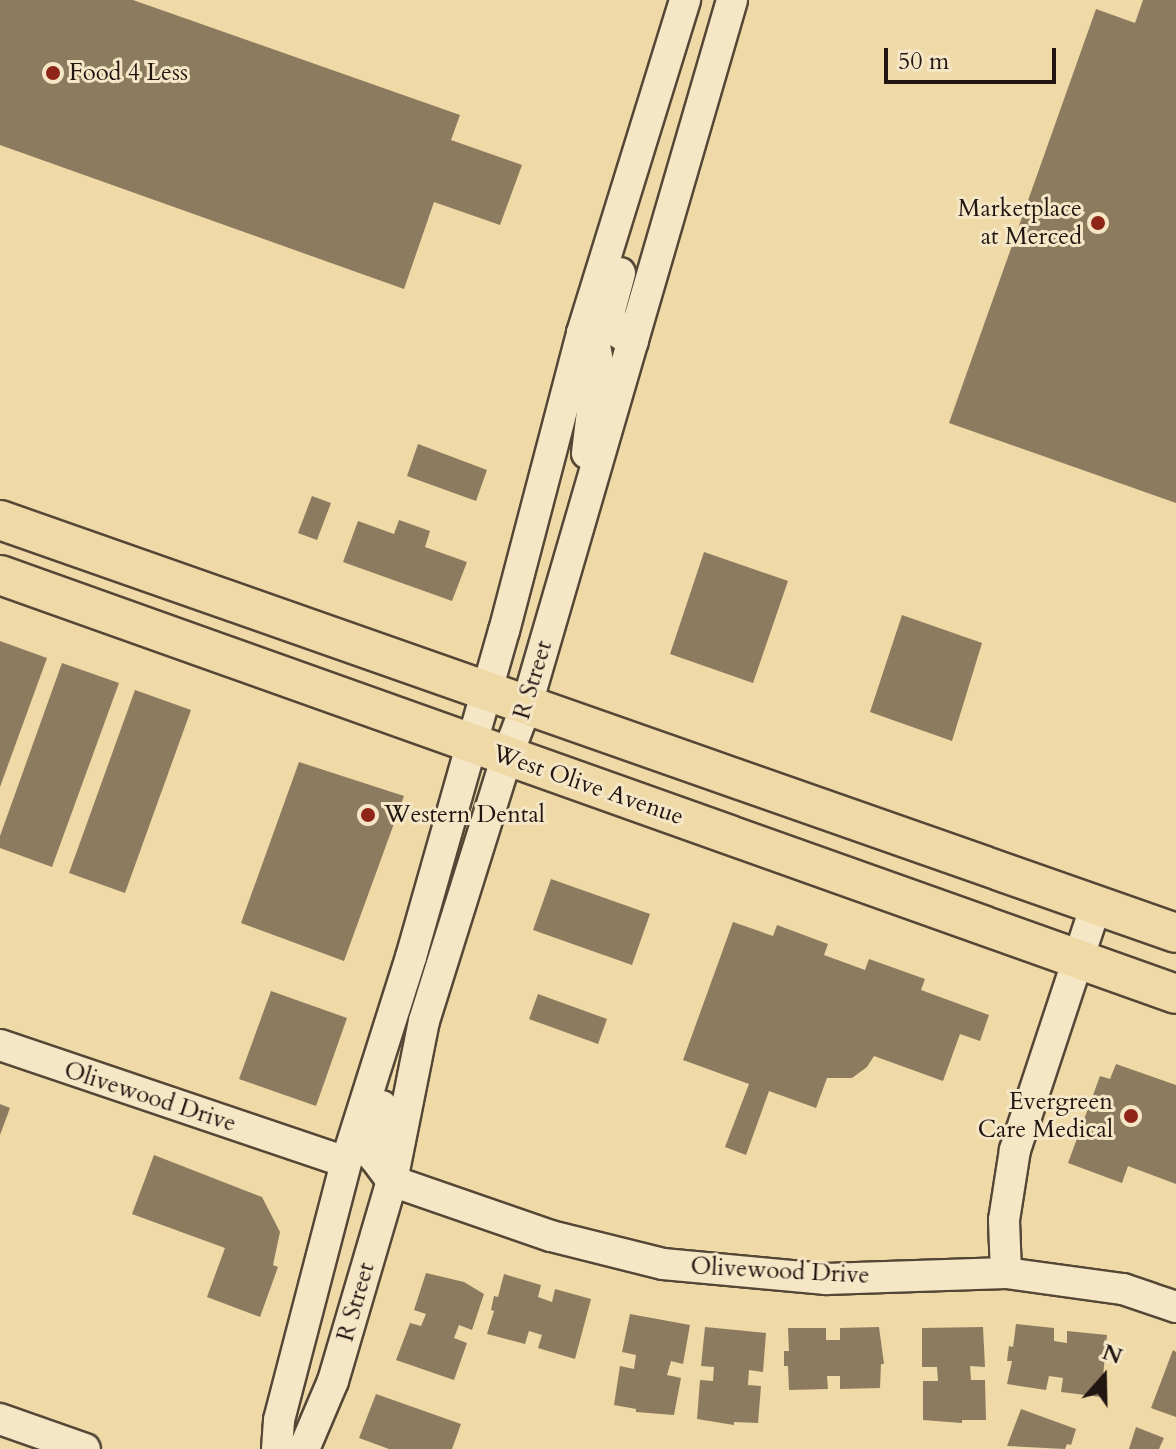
<!DOCTYPE html>
<html>
<head>
<meta charset="utf-8">
<style>
	body { margin:0 }
	#map { position:relative; width:1176px; height:1449px; overflow:hidden; background:#efd9a7; font-family:Cardo,serif }
	div>[style] { position:absolute }
	.building>* { inset:0; background:#8c7b5f }
	.roads { filter:drop-shadow(2px 0 #544736) drop-shadow(-2px 0 #544736) drop-shadow(0 2px #544736) drop-shadow(0 -2px #544736) }
	.minor>* { height:30px; margin:-15px; padding:0 15px; transform-origin:15px; border-radius:15px; background:#f5e6c6 }
	.major>* { height:38px; margin:-19px; padding:0 19px; transform-origin:19px; border-radius:19px; background:#efd9a7 }
	.dots>* { width:22px; height:22px; translate:-50% -50%; box-sizing:border-box; border:4px solid #f5e6c6; border-radius:50% }
	span { translate:-50% -50%; white-space:nowrap; text-align:center; line-height:1.15; -webkit-text-stroke:6px #f5e6c6; paint-order:stroke }
	.poi-label { font-size:24px; color:#211611 }
	.left { translate:0 -50%; text-align:left }
	.right { translate:-100% -50%; text-align:right }
	.street-label { font-size:24px; color:#211611 }
	.north { position:absolute; left:1064px; top:1337px; width:80px; height:80px; -webkit-text-stroke:6px #f5e6c6; paint-order:stroke; rotate:20deg; font-size:22px; font-weight:700; line-height:32px; text-align:center; color:#211611 }
	.north::after { content:''; display:block; margin:auto; width:28px; height:36px; background:#211611; clip-path:polygon(50% 0,100% 100%,50% 72%,0 100%) }
	.scale { position:absolute; left:884px; top:48px; width:172px; height:36px; box-sizing:border-box; border:4px solid #211611; border-top:0; padding-left:10px; font-size:24px; line-height:28px; white-space:nowrap; color:#211611; -webkit-text-stroke:6px #f5e6c6; paint-order:stroke }
</style>
</head>
<body>
<div id="map">
	<div class="building">
		<div style="clip-path:polygon(0 0,133px 0,460px 115px,451px 140px,522px 165px,500px 225px,434px 202px,404px 289px,0 145px)"></div>
		<div style="clip-path:polygon(1143px 0,1176px 0,1176px 503px,949px 423px,1096px 9px,1135px 23px)"></div>
		<div style="clip-path:polygon(418px 444px,487px 470px,476px 501px,407px 476px)"></div>
		<div style="clip-path:polygon(312px 496px,331px 503px,317px 540px,298px 533px)"></div>
		<div style="clip-path:polygon(399px 520px,430px 531px,425px 547px,467px 562px,452px 601px,343px 562px,358px 521px,394px 534px)"></div>
		<div style="clip-path:polygon(704px 552px,788px 581px,753px 683px,670px 654px)"></div>
		<div style="clip-path:polygon(902px 615px,982px 643px,952px 741px,870px 712px)"></div>
		<div style="clip-path:polygon(0 641px,47px 658px,0 787px)"></div>
		<div style="clip-path:polygon(62px 663px,119px 683px,52px 867px,0 848px,0 836px)"></div>
		<div style="clip-path:polygon(135px 690px,191px 710px,125px 893px,69px 873px)"></div>
		<div style="clip-path:polygon(299px 762px,404px 796px,344px 961px,241px 923px)"></div>
		<div style="clip-path:polygon(551px 879px,650px 914px,632px 965px,533px 930px)"></div>
		<div style="clip-path:polygon(733px 922px,773px 936px,777px 925px,828px 944px,824px 955px,865px 970px,869px 959px,925px 979px,921px 990px,989px 1015px,980px 1041px,960px 1034px,943px 1081px,874px 1056px,867px 1067px,852px 1078px,827px 1078px,816px 1108px,769px 1091px,746px 1155px,725px 1147px,749px 1084px,683px 1060px)"></div>
		<div style="clip-path:polygon(271px 991px,347px 1018px,316px 1106px,239px 1079px)"></div>
		<div style="clip-path:polygon(538px 994px,607px 1019px,598px 1044px,529px 1019px)"></div>
		<div style="clip-path:polygon(1116px 1064px,1176px 1085px,1176px 1184px,1128px 1166px,1122px 1183px,1068px 1163px,1100px 1076px,1110px 1079px)"></div>
		<div style="clip-path:polygon(0 1104px,10px 1108px,0 1135px)"></div>
		<div style="clip-path:polygon(154px 1155px,262px 1197px,280px 1232px,273px 1265px,278px 1267px,260px 1317px,207px 1297px,225px 1248px,132px 1214px)"></div>
		<div style="clip-path:polygon(426px 1273px,464px 1282px,484px 1294px,472px 1330px,459px 1325px,454px 1338px,467px 1343px,454px 1380px,396px 1360px,410px 1323px,421px 1326px,426px 1314px,414px 1310px)"></div>
		<div style="clip-path:polygon(504px 1274px,541px 1285px,538px 1297px,552px 1302px,555px 1289px,591px 1299px,575px 1359px,538px 1348px,542px 1335px,529px 1331px,525px 1344px,487px 1334px,494px 1311px,491px 1310px,494px 1296px,498px 1297px)"></div>
		<div style="clip-path:polygon(630px 1314px,690px 1325px,683px 1364px,671px 1361px,667px 1375px,681px 1378px,674px 1415px,636px 1412px,636px 1409px,614px 1405px,620px 1366px,634px 1369px,636px 1355px,622px 1352px)"></div>
		<div style="clip-path:polygon(1016px 1324px,1054px 1328px,1054px 1341px,1067px 1343px,1067px 1331px,1107px 1335px,1101px 1397px,1061px 1392px,1063px 1378px,1049px 1376px,1046px 1390px,1007px 1384px,1012px 1361px,1007px 1361px,1009px 1346px,1013px 1347px)"></div>
		<div style="clip-path:polygon(705px 1327px,766px 1333px,763px 1372px,749px 1370px,748px 1385px,761px 1386px,758px 1423px,734px 1422px,734px 1425px,697px 1419px,700px 1380px,713px 1381px,714px 1367px,701px 1366px)"></div>
		<div style="clip-path:polygon(879px 1327px,884px 1364px,881px 1364px,880px 1388px,840px 1389px,840px 1376px,827px 1376px,828px 1389px,789px 1390px,788px 1366px,784px 1366px,784px 1351px,789px 1351px,788px 1328px,826px 1328px,826px 1340px,840px 1340px,840px 1328px)"></div>
		<div style="clip-path:polygon(983px 1327px,985px 1367px,970px 1366px,971px 1380px,985px 1380px,986px 1420px,962px 1420px,962px 1423px,923px 1420px,923px 1381px,938px 1381px,937px 1367px,922px 1367px,922px 1328px)"></div>
		<div style="clip-path:polygon(1173px 1350px,1176px 1352px,1176px 1417px,1151px 1408px)"></div>
		<div style="clip-path:polygon(376px 1394px,461px 1424px,452px 1449px,389px 1449px,359px 1438px)"></div>
		<div style="clip-path:polygon(1021px 1409px,1076px 1429px,1071px 1445px,1067px 1444px,1065px 1449px,1007px 1446px)"></div>
		<div style="clip-path:polygon(1136px 1427px,1164px 1438px,1159px 1449px,1129px 1449px)"></div>
	</div>
	<div class="roads">
		<div class="minor">
			<div style="left:620px;top:273px;width:38px;rotate:105deg"></div>
			<div style="left:610px;top:310px;width:18px;rotate:84deg"></div>
			<div style="left:612px;top:328px;width:25px;rotate:34deg"></div>
			<div style="left:582px;top:333px;width:18px;rotate:43deg"></div>
			<div style="left:595px;top:345px;width:17px;rotate:80deg"></div>
			<div style="left:598px;top:362px;width:92px;rotate:96.9deg"></div>
			<div style="left:0;top:1045px;width:365px;rotate:18.7deg"></div>
			<div style="left:382px;top:1106px;width:52px;rotate:98.9deg"></div>
			<div style="left:374px;top:1157px;width:30px;rotate:53deg"></div>
			<div style="left:392px;top:1181px;width:168px;rotate:19.1deg"></div>
			<div style="left:551px;top:1236px;width:115px;rotate:14deg"></div>
			<div style="left:663px;top:1264px;width:164px;rotate:5.3deg"></div>
			<div style="left:826px;top:1279px;width:180px;rotate:-1.9deg"></div>
			<div style="left:1006px;top:1273px;width:118px;rotate:7.8deg"></div>
			<div style="left:1123px;top:1289px;width:56px;rotate:18.8deg"></div>
			<div style="left:1006px;top:1273px;width:53px;rotate:-92.2deg"></div>
			<div style="left:1004px;top:1220px;width:71px;rotate:-81.1deg"></div>
			<div style="left:1015px;top:1150px;width:258px;rotate:-71.7deg"></div>
			<div style="left:0;top:1419px;width:90px;rotate:19.4deg"></div>
			<div style="left:277px;top:1449px;width:29px;rotate:-86deg"></div>
			<div style="left:279px;top:1420px;width:267px;rotate:-75.4deg"></div>
			<div style="left:346px;top:1162px;width:215px;rotate:-72.4deg"></div>
			<div style="left:411px;top:957px;width:339px;rotate:-74.1deg"></div>
			<div style="left:504px;top:631px;width:308px;rotate:-75.3deg"></div>
			<div style="left:582px;top:333px;width:349px;rotate:-72.8deg"></div>
			<div style="left:304px;top:1449px;width:74px;rotate:-66.9deg"></div>
			<div style="left:333px;top:1381px;width:209px;rotate:-73.6deg"></div>
			<div style="left:392px;top:1181px;width:163px;rotate:-78.7deg"></div>
			<div style="left:424px;top:1021px;width:278px;rotate:-72.6deg"></div>
			<div style="left:507px;top:756px;width:56px;rotate:-69deg"></div>
			<div style="left:527px;top:704px;width:733px;rotate:-73.76deg"></div>
		</div>
		<div class="major">
			<div style="left:0;top:520px;width:1246px;rotate:19.35deg"></div>
			<div style="left:0;top:575px;width:1248px;rotate:19.61deg"></div>
		</div>
	</div>
	<div class="dots">
		<div style="left:53px;top:73px;background:#8f2418"></div>
		<div style="left:1098px;top:223px;background:#8f2418"></div>
		<div style="left:368px;top:815px;background:#8f2418"></div>
		<div style="left:1131px;top:1116px;background:#8f2418"></div>
	</div>
	<div class="poi-label">
		<span class="left" style="left:69px;top:73px">Food 4 Less</span>
		<span class="right" style="left:1082px;top:223px">Marketplace<br>at Merced</span>
		<span class="left" style="left:384px;top:815px">Western Dental</span>
		<span class="right" style="left:1113px;top:1116px">Evergreen<br>Care Medical</span>
	</div>
	<div class="street-label">
		<span style="left:533px;top:680px;rotate:-73deg">R Street</span>
		<span style="left:588px;top:785px;rotate:19deg">West Olive Avenue</span>
		<span style="left:150px;top:1097px;rotate:18deg">Olivewood Drive</span>
		<span style="left:780px;top:1271px;rotate:3deg">Olivewood Drive</span>
		<span style="left:356px;top:1302px;rotate:-74deg">R Street</span>
	</div>
	<div class="north">N</div>
	<div class="scale">50 m</div>
</div>
</body>
</html>
